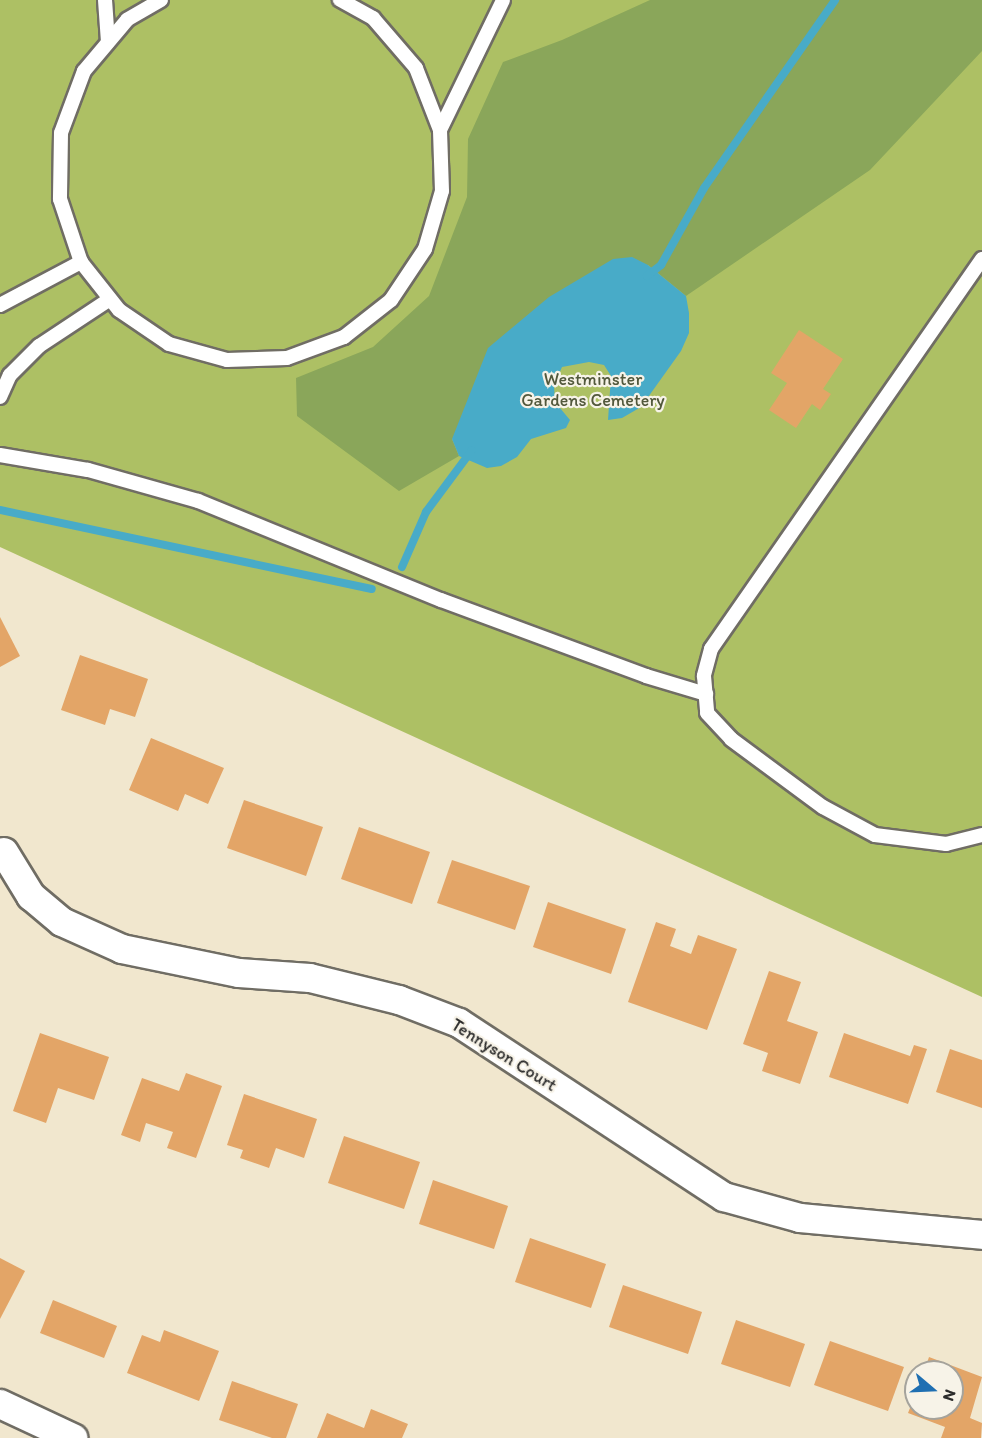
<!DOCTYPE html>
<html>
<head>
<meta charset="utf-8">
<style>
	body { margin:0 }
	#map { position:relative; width:982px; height:1438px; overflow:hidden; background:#f1e7ce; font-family:Itim,sans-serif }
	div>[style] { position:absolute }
	.green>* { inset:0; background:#adc064 }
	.forest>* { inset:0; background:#8aa65a }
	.water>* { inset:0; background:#48abc8 }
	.stream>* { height:8px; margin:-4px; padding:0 4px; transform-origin:4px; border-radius:4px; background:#48abc8 }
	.building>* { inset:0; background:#e3a567 }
	.roads { filter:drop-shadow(2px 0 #706d64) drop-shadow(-2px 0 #706d64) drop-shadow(0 2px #706d64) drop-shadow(0 -2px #706d64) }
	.service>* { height:14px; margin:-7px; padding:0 7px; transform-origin:7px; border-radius:7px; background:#fff }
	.minor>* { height:28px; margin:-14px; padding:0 14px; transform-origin:14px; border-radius:14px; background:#fff }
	span { translate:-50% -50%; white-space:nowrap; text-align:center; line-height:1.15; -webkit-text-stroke:4.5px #f7f3e8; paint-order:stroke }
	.park-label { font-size:18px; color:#52583c }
	.street-label { font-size:18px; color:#2b2b2b }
	.north { position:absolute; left:904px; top:1360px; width:60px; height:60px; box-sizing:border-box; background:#f7f3e8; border:2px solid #a5a39c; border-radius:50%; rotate:109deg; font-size:16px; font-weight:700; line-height:24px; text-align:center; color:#2b2b2b }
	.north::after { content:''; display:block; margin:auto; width:21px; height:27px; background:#1f6fb2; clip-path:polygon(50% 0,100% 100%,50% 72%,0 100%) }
</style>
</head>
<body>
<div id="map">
	<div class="green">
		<div style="clip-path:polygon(0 0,982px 0,982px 997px,0 547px)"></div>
	</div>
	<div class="forest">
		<div style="clip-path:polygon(650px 0,982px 0,982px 51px,870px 170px,686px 296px,648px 265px,452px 439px,459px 456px,399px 491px,297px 416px,296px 378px,373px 347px,429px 296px,467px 197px,468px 139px,503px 62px,562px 40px)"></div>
	</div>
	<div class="water">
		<div style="clip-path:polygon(632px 257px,648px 265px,686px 296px,689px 313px,689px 333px,681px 351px,641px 407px,622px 418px,608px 420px,611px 376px,604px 365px,589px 362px,562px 367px,554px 386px,555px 402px,570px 420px,566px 428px,531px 439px,517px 457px,501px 466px,487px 468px,459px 456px,452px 439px,488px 348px,549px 297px,613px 259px)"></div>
	</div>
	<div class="stream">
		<div style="left:647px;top:276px;width:18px;rotate:-38deg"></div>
		<div style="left:661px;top:265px;width:88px;rotate:-60.8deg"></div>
		<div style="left:704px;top:188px;width:229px;rotate:-55.1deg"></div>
		<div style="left:0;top:510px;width:380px;rotate:12deg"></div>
		<div style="left:402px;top:567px;width:60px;rotate:-66.4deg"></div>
		<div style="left:426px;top:512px;width:77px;rotate:-53.4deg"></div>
	</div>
	<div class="building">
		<div style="clip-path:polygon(799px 330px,843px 359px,823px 389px,831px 394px,820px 410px,812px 404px,796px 428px,769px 410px,787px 383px,771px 373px)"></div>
		<div style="clip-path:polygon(0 617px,20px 656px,0 667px)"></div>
		<div style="clip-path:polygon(80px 655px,148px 679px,135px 717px,110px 709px,105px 725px,61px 710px)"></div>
		<div style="clip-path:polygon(151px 738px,224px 768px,208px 804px,185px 794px,178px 811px,129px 790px)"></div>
		<div style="clip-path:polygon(244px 800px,323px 827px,306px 876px,227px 848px)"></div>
		<div style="clip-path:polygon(359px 827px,430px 852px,412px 904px,341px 879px)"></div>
		<div style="clip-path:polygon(452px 860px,530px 886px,515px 930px,437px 903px)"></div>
		<div style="clip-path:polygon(548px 902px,626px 929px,611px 974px,533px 947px)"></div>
		<div style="clip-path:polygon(656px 922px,676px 929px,670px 946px,691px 954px,698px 935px,737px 949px,707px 1030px,628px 1002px)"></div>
		<div style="clip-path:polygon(769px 971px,801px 982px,787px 1021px,818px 1032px,800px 1084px,762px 1071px,768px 1053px,743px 1044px)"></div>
		<div style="clip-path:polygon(40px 1033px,109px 1057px,94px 1100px,58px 1088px,46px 1123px,13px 1111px)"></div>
		<div style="clip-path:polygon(844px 1033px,910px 1056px,914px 1045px,927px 1049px,908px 1104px,829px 1077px)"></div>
		<div style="clip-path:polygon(950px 1049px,982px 1060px,982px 1108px,936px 1092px)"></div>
		<div style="clip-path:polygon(186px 1073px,222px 1086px,196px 1158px,167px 1148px,173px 1132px,146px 1123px,140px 1142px,121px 1135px,142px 1078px,179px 1091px)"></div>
		<div style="clip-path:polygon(244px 1094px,317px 1119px,304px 1158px,276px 1148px,269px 1168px,240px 1158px,243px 1150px,227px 1145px)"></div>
		<div style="clip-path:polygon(344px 1136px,420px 1162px,404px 1209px,328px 1183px)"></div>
		<div style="clip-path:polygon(433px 1180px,508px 1206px,494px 1249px,419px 1224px)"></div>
		<div style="clip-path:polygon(530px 1238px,606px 1264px,591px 1308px,515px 1282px)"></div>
		<div style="clip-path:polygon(0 1258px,25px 1271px,0 1319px)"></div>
		<div style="clip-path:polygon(623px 1285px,702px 1312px,688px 1354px,609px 1327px)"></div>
		<div style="clip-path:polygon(53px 1300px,117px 1326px,104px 1358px,40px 1333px)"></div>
		<div style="clip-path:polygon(736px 1320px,805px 1344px,790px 1387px,721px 1364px)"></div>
		<div style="clip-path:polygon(164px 1330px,219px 1351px,199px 1401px,127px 1373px,142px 1335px,160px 1342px)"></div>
		<div style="clip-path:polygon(830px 1341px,904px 1367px,888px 1411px,814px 1385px)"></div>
		<div style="clip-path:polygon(929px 1357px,982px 1377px,970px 1418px,982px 1423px,981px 1438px,941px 1438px,945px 1427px,908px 1413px,916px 1393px,916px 1408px,952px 1408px,952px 1372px,924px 1372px)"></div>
		<div style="clip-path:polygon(232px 1381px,298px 1404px,286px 1438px,272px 1438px,219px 1420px)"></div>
		<div style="clip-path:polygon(371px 1409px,408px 1424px,402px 1438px,317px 1438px,327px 1413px,364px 1428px)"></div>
	</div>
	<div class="roads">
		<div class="service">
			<div style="left:105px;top:0;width:42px;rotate:85.9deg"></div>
			<div style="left:161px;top:0;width:39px;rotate:150deg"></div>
			<div style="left:127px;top:20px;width:67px;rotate:130.1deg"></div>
			<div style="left:84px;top:71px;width:66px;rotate:110.4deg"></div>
			<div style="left:61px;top:133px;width:66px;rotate:90.9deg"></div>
			<div style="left:60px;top:199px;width:66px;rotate:71.6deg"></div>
			<div style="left:81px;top:262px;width:61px;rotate:51.6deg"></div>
			<div style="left:119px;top:310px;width:60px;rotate:34.2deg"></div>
			<div style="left:169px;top:344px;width:60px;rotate:15.4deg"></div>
			<div style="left:227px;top:360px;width:60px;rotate:-1.9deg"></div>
			<div style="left:287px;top:358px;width:61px;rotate:-20.2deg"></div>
			<div style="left:344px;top:337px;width:60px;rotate:-38.2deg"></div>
			<div style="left:391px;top:300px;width:61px;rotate:-56.3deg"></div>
			<div style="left:425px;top:249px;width:60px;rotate:-73.7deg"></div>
			<div style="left:442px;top:191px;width:61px;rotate:-91.9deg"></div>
			<div style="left:440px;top:130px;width:66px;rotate:-111.2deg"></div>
			<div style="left:416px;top:68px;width:66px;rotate:-130.7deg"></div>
			<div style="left:373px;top:18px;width:38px;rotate:-151deg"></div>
			<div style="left:440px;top:130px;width:144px;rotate:-64.1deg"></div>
			<div style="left:982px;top:259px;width:475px;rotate:124.8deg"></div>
			<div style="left:711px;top:649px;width:28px;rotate:105deg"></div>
			<div style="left:704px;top:676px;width:37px;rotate:85deg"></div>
			<div style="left:707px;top:713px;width:35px;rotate:47deg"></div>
			<div style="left:731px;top:739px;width:114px;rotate:36.5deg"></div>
			<div style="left:823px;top:807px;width:59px;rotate:28.3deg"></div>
			<div style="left:875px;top:835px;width:72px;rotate:7.2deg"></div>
			<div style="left:946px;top:844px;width:37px;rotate:-14deg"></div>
			<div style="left:0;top:305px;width:92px;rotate:-28deg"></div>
			<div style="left:0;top:397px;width:24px;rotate:-66deg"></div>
			<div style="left:10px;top:375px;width:41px;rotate:-45deg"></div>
			<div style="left:39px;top:346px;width:85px;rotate:-33.5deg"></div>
			<div style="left:0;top:455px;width:89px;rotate:9.7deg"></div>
			<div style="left:88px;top:470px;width:114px;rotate:15.7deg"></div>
			<div style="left:198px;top:501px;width:262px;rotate:22.2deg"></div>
			<div style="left:441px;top:600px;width:219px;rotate:20.3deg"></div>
			<div style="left:646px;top:676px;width:63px;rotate:16.7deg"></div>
		</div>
		<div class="minor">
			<div style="left:4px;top:852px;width:52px;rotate:58.5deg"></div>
			<div style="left:31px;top:896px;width:40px;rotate:40deg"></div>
			<div style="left:62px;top:922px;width:66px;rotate:24.2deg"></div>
			<div style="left:122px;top:949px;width:119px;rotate:11.6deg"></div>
			<div style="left:239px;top:973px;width:71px;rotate:4deg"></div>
			<div style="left:310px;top:978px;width:92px;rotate:13.9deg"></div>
			<div style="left:399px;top:1000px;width:64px;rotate:21deg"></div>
			<div style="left:459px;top:1023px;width:317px;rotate:33.3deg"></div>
			<div style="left:724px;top:1197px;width:79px;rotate:15.4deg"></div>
			<div style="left:800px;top:1218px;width:183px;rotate:5.3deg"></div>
			<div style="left:0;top:1404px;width:81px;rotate:25deg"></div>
		</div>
	</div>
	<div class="park-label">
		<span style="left:593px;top:390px">Westminster<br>Gardens Cemetery</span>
	</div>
	<div class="street-label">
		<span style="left:504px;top:1055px;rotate:32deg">Tennyson Court</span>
	</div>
	<div class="north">N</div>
</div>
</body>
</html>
